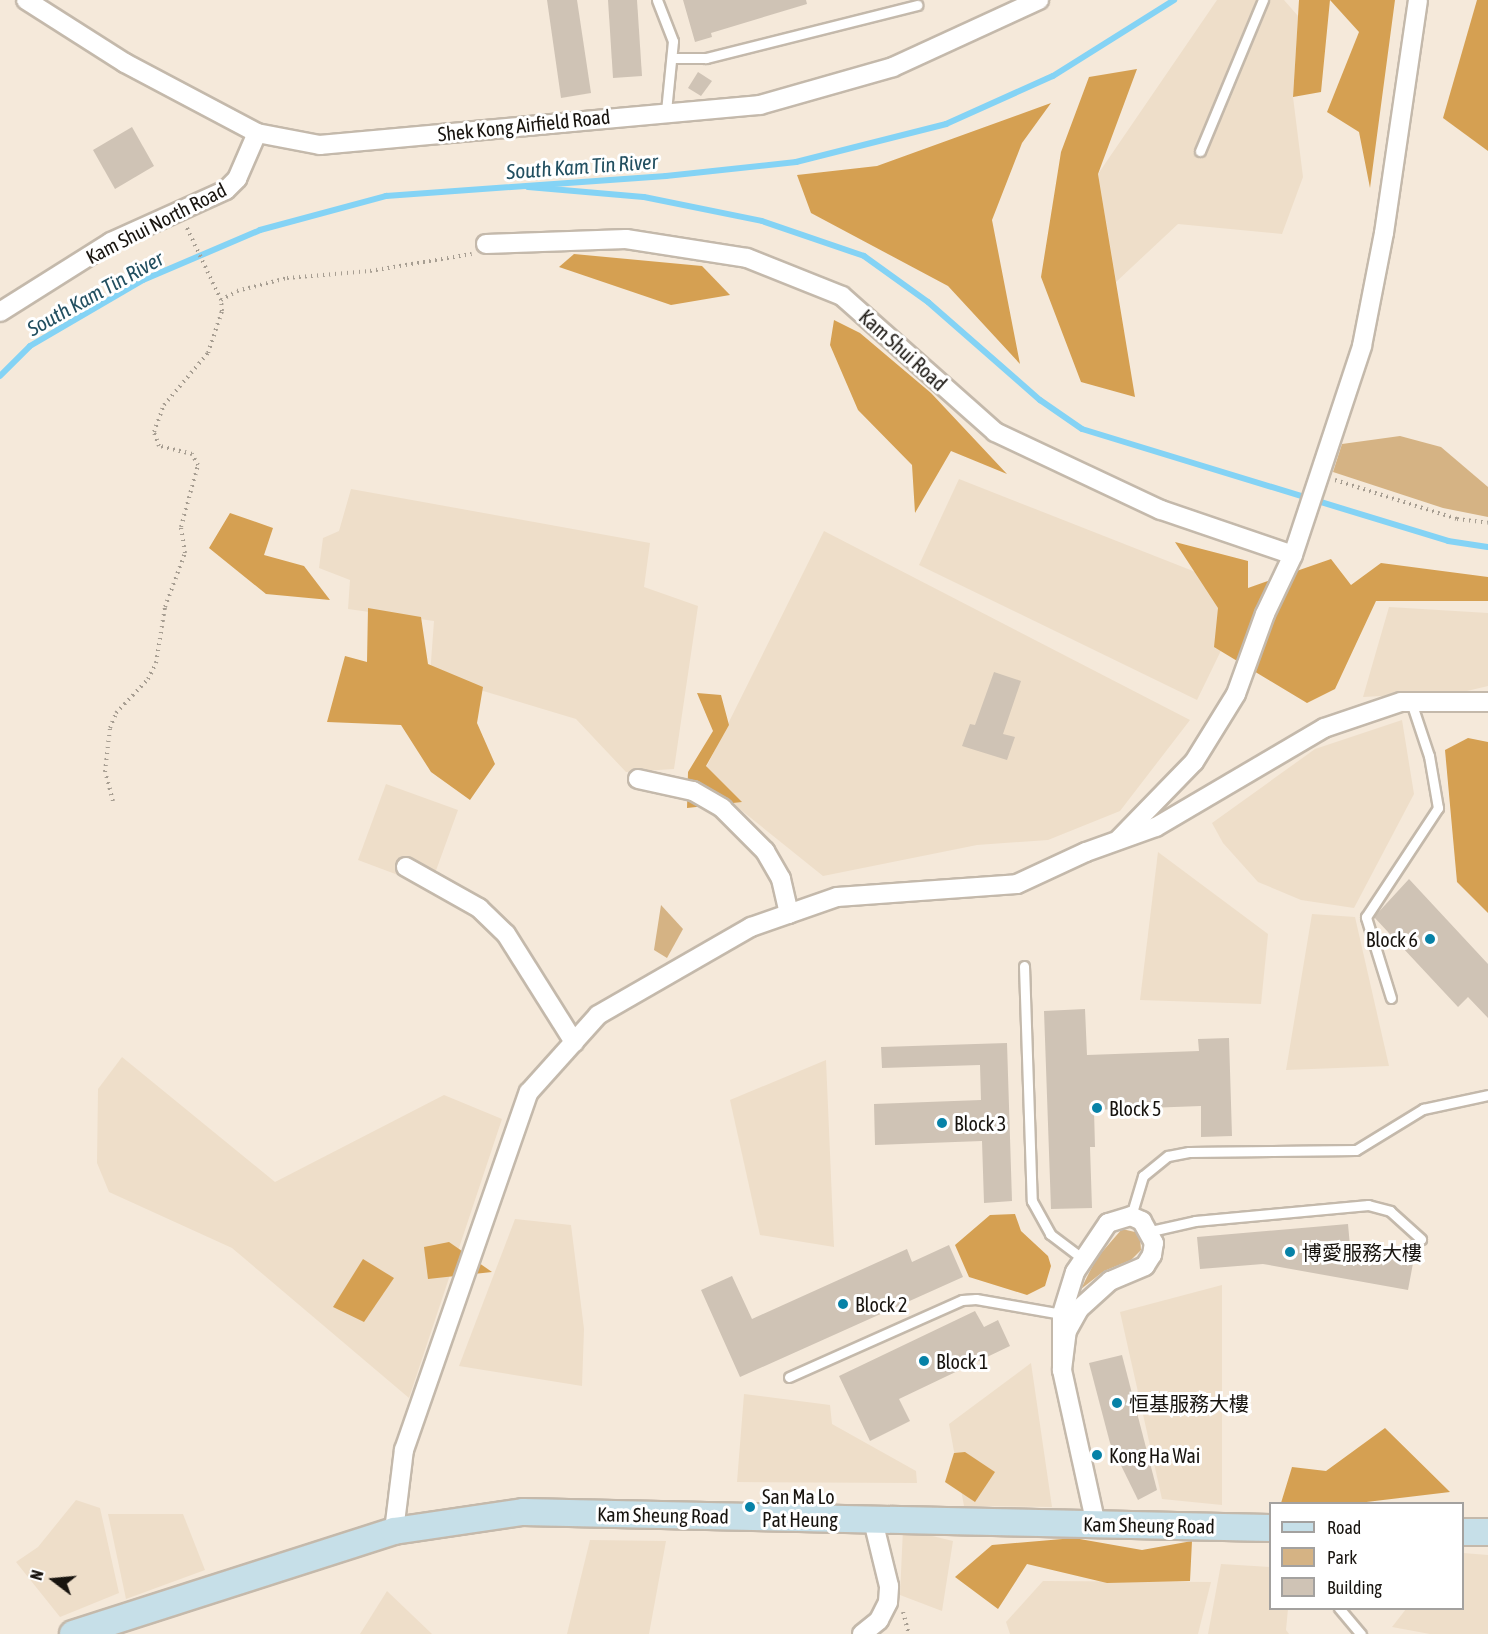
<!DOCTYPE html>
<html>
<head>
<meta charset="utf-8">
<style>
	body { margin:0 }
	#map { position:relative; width:1488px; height:1634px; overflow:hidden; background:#f5e9da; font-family:"Asap Condensed","Noto Sans TC",sans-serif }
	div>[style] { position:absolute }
	.built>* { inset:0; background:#eedec9 }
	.green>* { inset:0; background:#d5b384 }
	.forest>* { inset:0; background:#d5a052 }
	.stream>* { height:6px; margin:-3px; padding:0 3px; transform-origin:3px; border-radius:3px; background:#84d3f5 }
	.building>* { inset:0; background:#cfc3b5 }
	.path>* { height:4px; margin-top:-2px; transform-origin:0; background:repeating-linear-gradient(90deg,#a79e92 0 1.5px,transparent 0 6px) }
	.roads { filter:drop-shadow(2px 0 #c4b9ab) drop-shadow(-2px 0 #c4b9ab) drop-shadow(0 2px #c4b9ab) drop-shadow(0 -2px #c4b9ab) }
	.service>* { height:9px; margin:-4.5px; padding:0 4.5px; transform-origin:4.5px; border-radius:4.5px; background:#fff }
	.minor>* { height:18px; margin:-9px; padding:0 9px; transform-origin:9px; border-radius:9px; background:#fff }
	.secondary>* { height:26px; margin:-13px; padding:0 13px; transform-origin:13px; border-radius:13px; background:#c6dfe8 }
	.dots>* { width:16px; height:16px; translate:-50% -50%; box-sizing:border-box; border:3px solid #fff; border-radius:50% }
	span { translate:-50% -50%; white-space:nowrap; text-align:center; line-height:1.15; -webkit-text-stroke:6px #fff; paint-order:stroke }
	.street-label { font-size:20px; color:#18140f }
	.poi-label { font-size:20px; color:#18140f }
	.right { translate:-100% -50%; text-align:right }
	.left { translate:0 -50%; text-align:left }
	.water-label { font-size:21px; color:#224f60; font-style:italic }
	.legend { position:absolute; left:1269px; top:1502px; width:195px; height:108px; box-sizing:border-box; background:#fff; border:2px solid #a3a19f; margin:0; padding:8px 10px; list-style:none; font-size:18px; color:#18140f }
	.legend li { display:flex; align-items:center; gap:12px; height:30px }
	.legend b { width:30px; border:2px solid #a3a19f }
	.north { position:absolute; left:24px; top:1550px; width:60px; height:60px; -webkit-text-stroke:4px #fff; paint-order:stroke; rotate:286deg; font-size:16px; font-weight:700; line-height:24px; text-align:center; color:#18140f }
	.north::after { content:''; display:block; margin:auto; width:21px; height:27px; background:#18140f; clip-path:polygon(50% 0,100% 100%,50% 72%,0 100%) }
</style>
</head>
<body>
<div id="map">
	<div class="built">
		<div style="clip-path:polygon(1217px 0,1284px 0,1298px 16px,1293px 97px,1303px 177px,1282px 234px,1178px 224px,1116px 282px,1098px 174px)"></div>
		<div style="clip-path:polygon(959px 479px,1249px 593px,1197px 700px,919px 565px)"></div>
		<div style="clip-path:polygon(351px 489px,650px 543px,644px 587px,698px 606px,674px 769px,626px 772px,576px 719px,430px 675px,434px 621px,348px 609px,350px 580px,319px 568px,323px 538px,339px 531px)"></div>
		<div style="clip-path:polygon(824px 531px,1190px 720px,1120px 811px,1048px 840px,977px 845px,823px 876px,701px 778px)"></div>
		<div style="clip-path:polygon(1389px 607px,1488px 613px,1488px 686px,1467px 691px,1363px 697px)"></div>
		<div style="clip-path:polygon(1402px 720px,1414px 794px,1354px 908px,1301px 900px,1258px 882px,1223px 843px,1212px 823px,1315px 749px)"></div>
		<div style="clip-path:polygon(386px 784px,458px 810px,430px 887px,358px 860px)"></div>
		<div style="clip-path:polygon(1158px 852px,1268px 934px,1261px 1004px,1140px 1000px)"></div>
		<div style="clip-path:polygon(1312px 914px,1355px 917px,1389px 1066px,1286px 1070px)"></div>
		<div style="clip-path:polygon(122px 1057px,275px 1182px,444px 1095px,502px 1119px,409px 1398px,232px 1248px,109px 1192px,97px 1163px,98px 1089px)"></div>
		<div style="clip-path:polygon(826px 1060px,834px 1247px,760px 1235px,730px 1100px)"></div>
		<div style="clip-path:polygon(515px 1219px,571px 1225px,584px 1329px,582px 1386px,459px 1366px)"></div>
		<div style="clip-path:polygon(1222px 1285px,1222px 1505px,1162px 1499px,1120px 1312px)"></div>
		<div style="clip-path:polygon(1031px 1363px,1052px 1507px,964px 1506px,949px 1424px)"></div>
		<div style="clip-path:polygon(744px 1394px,830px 1405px,832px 1424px,916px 1471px,917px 1483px,737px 1482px)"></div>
		<div style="clip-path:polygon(76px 1500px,100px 1508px,119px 1593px,60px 1617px,16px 1562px,38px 1547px)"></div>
		<div style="clip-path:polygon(108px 1514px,183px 1514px,205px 1570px,126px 1599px)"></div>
		<div style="clip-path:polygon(903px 1529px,953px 1541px,942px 1611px,900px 1595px)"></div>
		<div style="clip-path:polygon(590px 1540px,666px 1541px,649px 1634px,567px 1634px)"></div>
		<div style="clip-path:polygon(1463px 1553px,1488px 1555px,1488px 1634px,1430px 1634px,1392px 1627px,1406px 1609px,1462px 1608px)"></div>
		<div style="clip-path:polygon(1221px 1564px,1270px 1567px,1270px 1608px,1288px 1609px,1286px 1630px,1289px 1634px,1208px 1634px)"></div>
		<div style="clip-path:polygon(1043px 1581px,1211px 1582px,1198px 1634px,1010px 1634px,1006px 1622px)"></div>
		<div style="clip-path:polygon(387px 1591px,432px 1634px,360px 1634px)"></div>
	</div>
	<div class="green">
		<div style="clip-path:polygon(1400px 436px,1441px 447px,1488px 487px,1488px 517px,1443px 508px,1333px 472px,1342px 444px)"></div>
		<div style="clip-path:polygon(661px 905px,683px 929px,667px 958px,654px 950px)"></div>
		<div style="clip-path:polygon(1122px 1229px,1135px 1232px,1140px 1237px,1141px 1250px,1131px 1260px,1104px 1271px,1081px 1289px,1096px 1259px)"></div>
	</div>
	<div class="forest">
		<div style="clip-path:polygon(1299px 0,1395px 0,1370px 188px,1359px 132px,1327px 112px,1359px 32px,1330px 0,1321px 92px,1293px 97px)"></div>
		<div style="clip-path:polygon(1477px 0,1488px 0,1488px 151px,1443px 118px)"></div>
		<div style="clip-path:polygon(1137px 69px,1098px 174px,1135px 397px,1081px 382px,1041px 277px,1061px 152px,1089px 77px)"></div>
		<div style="clip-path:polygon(1051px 103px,1022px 143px,992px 220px,1020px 364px,948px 286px,811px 213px,797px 175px,877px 166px)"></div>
		<div style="clip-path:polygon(574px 254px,702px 266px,730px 295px,671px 305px,559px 267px)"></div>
		<div style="clip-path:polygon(834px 320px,860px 333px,931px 393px,1007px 474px,951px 451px,915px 513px,912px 465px,858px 410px,830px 345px)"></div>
		<div style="clip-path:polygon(230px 513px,273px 528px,264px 555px,304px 566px,330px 600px,266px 594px,209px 548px)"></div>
		<div style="clip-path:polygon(1175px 542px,1248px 561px,1248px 588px,1331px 559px,1351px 585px,1381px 563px,1488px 577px,1488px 601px,1376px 601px,1335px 689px,1307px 703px,1214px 647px,1218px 608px)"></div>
		<div style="clip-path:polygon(368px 608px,421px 617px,428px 664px,483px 687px,477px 723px,495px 764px,470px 800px,431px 772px,401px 725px,327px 722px,345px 656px,367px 662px)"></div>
		<div style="clip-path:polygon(697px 693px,721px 695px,729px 725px,706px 766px,742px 802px,687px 808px,688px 772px,713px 731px)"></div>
		<div style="clip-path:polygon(1468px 738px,1488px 742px,1488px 913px,1457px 882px,1445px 750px)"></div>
		<div style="clip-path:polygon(1015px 1214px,1021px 1231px,1048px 1256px,1051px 1266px,1045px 1286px,1027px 1295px,969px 1277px,955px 1245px,990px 1215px)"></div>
		<div style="clip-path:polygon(449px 1242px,492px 1272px,428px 1279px,424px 1247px)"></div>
		<div style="clip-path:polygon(363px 1259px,394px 1278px,364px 1322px,333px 1307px)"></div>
		<div style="clip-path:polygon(1385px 1428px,1450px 1492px,1358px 1503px,1281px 1503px,1292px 1467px,1326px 1471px)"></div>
		<div style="clip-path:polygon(965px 1452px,995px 1472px,975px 1502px,945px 1482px,954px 1453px)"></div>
		<div style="clip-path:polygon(1074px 1538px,1142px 1550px,1192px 1541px,1190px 1581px,1107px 1583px,1027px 1564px,998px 1609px,955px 1577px,992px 1545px)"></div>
	</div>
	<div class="stream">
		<div style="left:528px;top:187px;width:116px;rotate:4.9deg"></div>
		<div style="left:644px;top:197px;width:120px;rotate:11.5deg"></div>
		<div style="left:762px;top:221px;width:108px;rotate:18.9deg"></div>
		<div style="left:864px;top:256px;width:79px;rotate:35.7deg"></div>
		<div style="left:928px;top:302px;width:149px;rotate:41.2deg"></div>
		<div style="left:1040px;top:400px;width:51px;rotate:34.6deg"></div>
		<div style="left:1082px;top:429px;width:383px;rotate:17deg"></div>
		<div style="left:1448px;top:541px;width:40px;rotate:8.5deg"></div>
		<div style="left:0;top:376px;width:42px;rotate:-45deg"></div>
		<div style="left:30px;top:346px;width:131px;rotate:-30.3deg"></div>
		<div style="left:143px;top:280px;width:127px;rotate:-23.1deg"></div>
		<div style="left:260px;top:230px;width:131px;rotate:-15.1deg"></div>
		<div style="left:386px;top:196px;width:281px;rotate:-4.1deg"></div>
		<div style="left:666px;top:176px;width:131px;rotate:-6.1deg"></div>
		<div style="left:796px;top:162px;width:155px;rotate:-14.2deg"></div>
		<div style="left:946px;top:124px;width:117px;rotate:-24.2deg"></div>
		<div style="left:1053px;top:76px;width:143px;rotate:-32.1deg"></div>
	</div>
	<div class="building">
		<div style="clip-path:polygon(547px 0,577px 0,591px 93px,561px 98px)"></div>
		<div style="clip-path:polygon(608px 0,637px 0,642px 76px,613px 78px)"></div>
		<div style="clip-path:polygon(683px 0,806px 0,807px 4px,711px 33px,712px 37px,695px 42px)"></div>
		<div style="clip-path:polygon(698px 72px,712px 81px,701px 96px,688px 88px)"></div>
		<div style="clip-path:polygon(132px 127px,154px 166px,115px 189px,93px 150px)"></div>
		<div style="clip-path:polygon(994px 672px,1021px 681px,1003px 734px,1015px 737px,1007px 760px,962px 746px,970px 724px,975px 725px)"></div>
		<div style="clip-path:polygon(1409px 879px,1488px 964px,1488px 1018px,1468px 997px,1458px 1007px,1374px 917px)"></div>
		<div style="clip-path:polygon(1085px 1009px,1087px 1055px,1199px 1051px,1198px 1039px,1229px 1038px,1232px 1136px,1201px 1137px,1201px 1106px,1094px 1110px,1095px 1147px,1090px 1147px,1092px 1208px,1051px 1209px,1044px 1011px)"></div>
		<div style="clip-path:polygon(1007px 1043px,1012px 1201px,984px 1203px,982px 1141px,875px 1145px,874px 1104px,981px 1100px,980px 1065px,882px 1068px,881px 1047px)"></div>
		<div style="clip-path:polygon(1348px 1224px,1350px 1246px,1414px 1258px,1408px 1290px,1263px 1264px,1200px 1269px,1197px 1237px)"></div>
		<div style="clip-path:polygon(949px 1245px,963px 1277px,740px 1377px,701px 1290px,732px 1276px,752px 1319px,907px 1249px,912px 1262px)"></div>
		<div style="clip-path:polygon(975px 1311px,984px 1327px,998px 1320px,1010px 1346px,899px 1399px,910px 1421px,870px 1441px,839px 1376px)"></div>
		<div style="clip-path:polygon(1122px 1355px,1157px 1490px,1138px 1500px,1110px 1443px,1089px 1363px)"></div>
	</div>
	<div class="path">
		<div style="left:221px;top:300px;width:18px;rotate:-29deg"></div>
		<div style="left:237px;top:291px;width:52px;rotate:-14.6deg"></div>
		<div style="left:287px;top:278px;width:83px;rotate:-4.8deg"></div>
		<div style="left:370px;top:271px;width:103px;rotate:-9.5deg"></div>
		<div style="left:1335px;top:480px;width:128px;rotate:17.7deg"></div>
		<div style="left:1457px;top:519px;width:31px;rotate:7deg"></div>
		<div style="left:113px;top:801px;width:30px;rotate:-105deg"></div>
		<div style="left:105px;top:772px;width:44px;rotate:-83.5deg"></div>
		<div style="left:110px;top:728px;width:16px;rotate:-68deg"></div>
		<div style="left:116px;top:713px;width:47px;rotate:-46.7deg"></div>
		<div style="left:148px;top:679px;width:18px;rotate:-63deg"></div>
		<div style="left:156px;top:663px;width:57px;rotate:-80.9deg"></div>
		<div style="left:165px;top:607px;width:58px;rotate:-69.7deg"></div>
		<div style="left:185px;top:553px;width:26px;rotate:-99deg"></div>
		<div style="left:181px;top:527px;width:64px;rotate:-74.7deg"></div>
		<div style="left:198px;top:465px;width:13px;rotate:-119deg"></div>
		<div style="left:192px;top:454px;width:34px;rotate:-166deg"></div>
		<div style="left:159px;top:446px;width:15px;rotate:-110deg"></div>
		<div style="left:154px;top:432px;width:29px;rotate:-70deg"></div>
		<div style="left:164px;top:405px;width:68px;rotate:-49.8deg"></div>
		<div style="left:208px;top:353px;width:44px;rotate:-71.6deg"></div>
		<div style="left:222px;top:311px;width:11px;rotate:-95deg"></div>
		<div style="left:221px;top:300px;width:82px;rotate:-115.3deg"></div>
		<div style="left:903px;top:1612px;width:23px;rotate:75deg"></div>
	</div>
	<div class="roads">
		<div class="service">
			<div style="left:657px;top:0;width:44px;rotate:68.7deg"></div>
			<div style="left:673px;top:41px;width:70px;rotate:95.7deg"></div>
			<div style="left:673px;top:58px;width:33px"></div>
			<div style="left:706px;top:58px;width:218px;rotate:-14.1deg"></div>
			<div style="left:1200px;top:151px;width:164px;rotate:-67.4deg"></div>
			<div style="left:1024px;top:966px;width:235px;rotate:88.1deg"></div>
			<div style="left:1032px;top:1201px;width:38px;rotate:61deg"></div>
			<div style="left:1050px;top:1234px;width:40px;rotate:37deg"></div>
			<div style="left:1391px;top:998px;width:85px;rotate:-107.2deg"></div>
			<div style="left:1366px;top:917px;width:131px;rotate:-56.6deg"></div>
			<div style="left:1438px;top:808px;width:53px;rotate:-99.8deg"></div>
			<div style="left:1429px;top:756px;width:57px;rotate:-108.4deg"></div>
			<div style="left:1131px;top:1216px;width:42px;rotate:-73.3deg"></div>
			<div style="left:1143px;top:1176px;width:32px;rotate:-39deg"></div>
			<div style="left:1168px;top:1156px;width:21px;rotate:-11deg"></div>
			<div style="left:1189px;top:1152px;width:167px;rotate:-0.7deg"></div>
			<div style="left:1356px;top:1150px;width:79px;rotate:-31.5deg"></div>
			<div style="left:1423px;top:1109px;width:66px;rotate:-12.2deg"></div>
			<div style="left:1151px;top:1231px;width:45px;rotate:-12.8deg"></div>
			<div style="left:1195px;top:1221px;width:174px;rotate:-5.3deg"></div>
			<div style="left:1368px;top:1205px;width:23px;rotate:15deg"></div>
			<div style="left:1390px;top:1211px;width:42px;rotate:42.1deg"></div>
			<div style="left:789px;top:1377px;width:189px;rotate:-24deg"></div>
			<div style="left:962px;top:1300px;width:14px;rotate:-4deg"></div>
			<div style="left:976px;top:1299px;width:87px;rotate:9.9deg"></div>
			<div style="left:1339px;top:1608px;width:34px;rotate:50deg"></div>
		</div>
		<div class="minor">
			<div style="left:26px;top:0;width:117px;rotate:32.5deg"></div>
			<div style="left:125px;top:63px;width:149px;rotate:27.9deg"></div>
			<div style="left:257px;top:133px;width:64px;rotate:10.8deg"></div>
			<div style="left:320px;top:145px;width:442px;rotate:-5.2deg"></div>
			<div style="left:760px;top:105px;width:138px;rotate:-15.9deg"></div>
			<div style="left:893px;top:67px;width:161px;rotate:-24.7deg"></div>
			<div style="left:486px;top:244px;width:140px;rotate:-2deg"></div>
			<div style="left:626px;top:239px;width:122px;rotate:8.9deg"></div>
			<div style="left:747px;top:258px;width:102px;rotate:21.8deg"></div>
			<div style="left:842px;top:296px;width:205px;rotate:41.6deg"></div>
			<div style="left:995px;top:432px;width:183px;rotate:25.2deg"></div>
			<div style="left:1161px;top:510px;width:139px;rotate:18.8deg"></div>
			<div style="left:0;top:312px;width:131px;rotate:-32.2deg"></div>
			<div style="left:111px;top:242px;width:126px;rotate:-24.3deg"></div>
			<div style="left:226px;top:190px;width:16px;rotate:-45deg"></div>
			<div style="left:237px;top:179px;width:50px;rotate:-66.5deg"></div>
			<div style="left:638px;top:779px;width:56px;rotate:12.3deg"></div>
			<div style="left:693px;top:791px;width:34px;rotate:30deg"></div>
			<div style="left:722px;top:808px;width:61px;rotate:45deg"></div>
			<div style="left:765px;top:851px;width:32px;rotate:60deg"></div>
			<div style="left:781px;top:879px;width:36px;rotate:77deg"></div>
			<div style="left:1119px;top:839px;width:107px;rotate:-45.8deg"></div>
			<div style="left:1194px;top:762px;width:80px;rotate:-58.3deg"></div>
			<div style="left:1236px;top:694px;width:85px;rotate:-70.1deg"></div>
			<div style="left:1265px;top:614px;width:65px;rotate:-64.6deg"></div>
			<div style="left:1293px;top:555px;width:220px;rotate:-71.7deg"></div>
			<div style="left:1362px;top:346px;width:115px;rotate:-79deg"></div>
			<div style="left:1384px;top:233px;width:235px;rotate:-81.7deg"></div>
			<div style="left:406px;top:867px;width:84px;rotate:29.3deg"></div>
			<div style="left:479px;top:908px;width:37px;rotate:44deg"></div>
			<div style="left:506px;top:934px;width:128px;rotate:57.8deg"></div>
			<div style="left:1062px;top:1370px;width:39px;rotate:-83deg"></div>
			<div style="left:1067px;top:1331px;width:25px;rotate:-61deg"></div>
			<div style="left:1079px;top:1309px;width:42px;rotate:-42.1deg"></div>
			<div style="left:1110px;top:1281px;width:38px;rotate:-23deg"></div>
			<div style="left:1145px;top:1266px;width:13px;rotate:-58deg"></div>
			<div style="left:1152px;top:1255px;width:12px;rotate:-81deg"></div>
			<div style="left:1154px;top:1243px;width:25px;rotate:-119deg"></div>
			<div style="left:1142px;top:1221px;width:12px;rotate:-156deg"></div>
			<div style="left:1131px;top:1216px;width:24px;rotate:163deg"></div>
			<div style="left:1108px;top:1223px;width:59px;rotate:124deg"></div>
			<div style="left:1075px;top:1272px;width:44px;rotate:107.2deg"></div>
			<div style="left:1062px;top:1314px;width:56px;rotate:90deg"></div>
			<div style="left:1062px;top:1370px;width:158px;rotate:77.6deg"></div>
			<div style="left:394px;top:1531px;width:82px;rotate:-83deg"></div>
			<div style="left:404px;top:1450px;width:379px;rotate:-70.8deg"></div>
			<div style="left:529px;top:1092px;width:103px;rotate:-48.1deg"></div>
			<div style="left:598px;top:1015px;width:177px;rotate:-29.9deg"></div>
			<div style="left:751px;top:927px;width:91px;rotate:-19.2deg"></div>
			<div style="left:837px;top:897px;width:180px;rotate:-4.1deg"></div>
			<div style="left:1017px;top:884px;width:76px;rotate:-24.9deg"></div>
			<div style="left:1086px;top:852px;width:74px;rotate:-19.7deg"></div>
			<div style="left:1156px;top:827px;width:195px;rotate:-30.5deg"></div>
			<div style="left:1324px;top:728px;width:81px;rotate:-18.7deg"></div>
			<div style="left:1401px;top:702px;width:87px"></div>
			<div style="left:862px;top:1634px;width:22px;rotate:-39deg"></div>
			<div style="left:879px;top:1620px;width:20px;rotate:-63deg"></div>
			<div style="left:888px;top:1602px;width:16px;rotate:-86deg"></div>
			<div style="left:889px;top:1586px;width:67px;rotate:-103.8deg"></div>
		</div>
		<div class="secondary">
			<div style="left:1462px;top:1532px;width:26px"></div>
			<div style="left:73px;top:1634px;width:337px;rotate:-17.8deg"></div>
			<div style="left:394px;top:1531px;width:130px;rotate:-8.4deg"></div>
			<div style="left:523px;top:1512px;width:747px;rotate:1.23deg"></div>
		</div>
	</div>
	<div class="dots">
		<div style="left:1430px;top:939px;background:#0782a7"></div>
		<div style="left:1097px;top:1108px;background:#0782a7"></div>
		<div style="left:942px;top:1123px;background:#0782a7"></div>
		<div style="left:1290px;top:1252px;background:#0782a7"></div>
		<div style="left:843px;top:1304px;background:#0782a7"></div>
		<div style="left:924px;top:1361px;background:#0782a7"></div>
		<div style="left:1117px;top:1403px;background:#0782a7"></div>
		<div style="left:1097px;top:1455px;background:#0782a7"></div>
		<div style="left:750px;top:1507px;background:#0782a7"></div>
	</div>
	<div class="street-label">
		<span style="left:524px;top:125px;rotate:-6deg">Shek Kong Airfield Road</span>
		<span style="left:156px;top:223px;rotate:-27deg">Kam Shui North Road</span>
		<span style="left:903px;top:350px;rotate:42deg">Kam Shui Road</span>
		<span style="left:663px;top:1515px;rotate:1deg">Kam Sheung Road</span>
		<span style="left:1149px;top:1525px;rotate:1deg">Kam Sheung Road</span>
	</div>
	<div class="poi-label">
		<span class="right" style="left:1418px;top:939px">Block 6</span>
		<span class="left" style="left:1109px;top:1108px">Block 5</span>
		<span class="left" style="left:954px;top:1123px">Block 3</span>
		<span class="left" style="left:1302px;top:1252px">博愛服務大樓</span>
		<span class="left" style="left:855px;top:1304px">Block 2</span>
		<span class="left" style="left:936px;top:1361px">Block 1</span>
		<span class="left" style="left:1129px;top:1403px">恒基服務大樓</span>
		<span class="left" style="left:1109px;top:1455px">Kong Ha Wai</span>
		<span class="left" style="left:762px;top:1508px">San Ma Lo<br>Pat Heung</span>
	</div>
	<div class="water-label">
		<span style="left:582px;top:166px;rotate:-4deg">South Kam Tin River</span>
		<span style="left:95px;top:293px;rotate:-29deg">South Kam Tin River</span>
	</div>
	<ul class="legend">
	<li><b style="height:8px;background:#c6dfe8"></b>Road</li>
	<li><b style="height:16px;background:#d5b384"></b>Park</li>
	<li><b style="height:16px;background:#cfc3b5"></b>Building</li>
	</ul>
	<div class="north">N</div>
</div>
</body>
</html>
